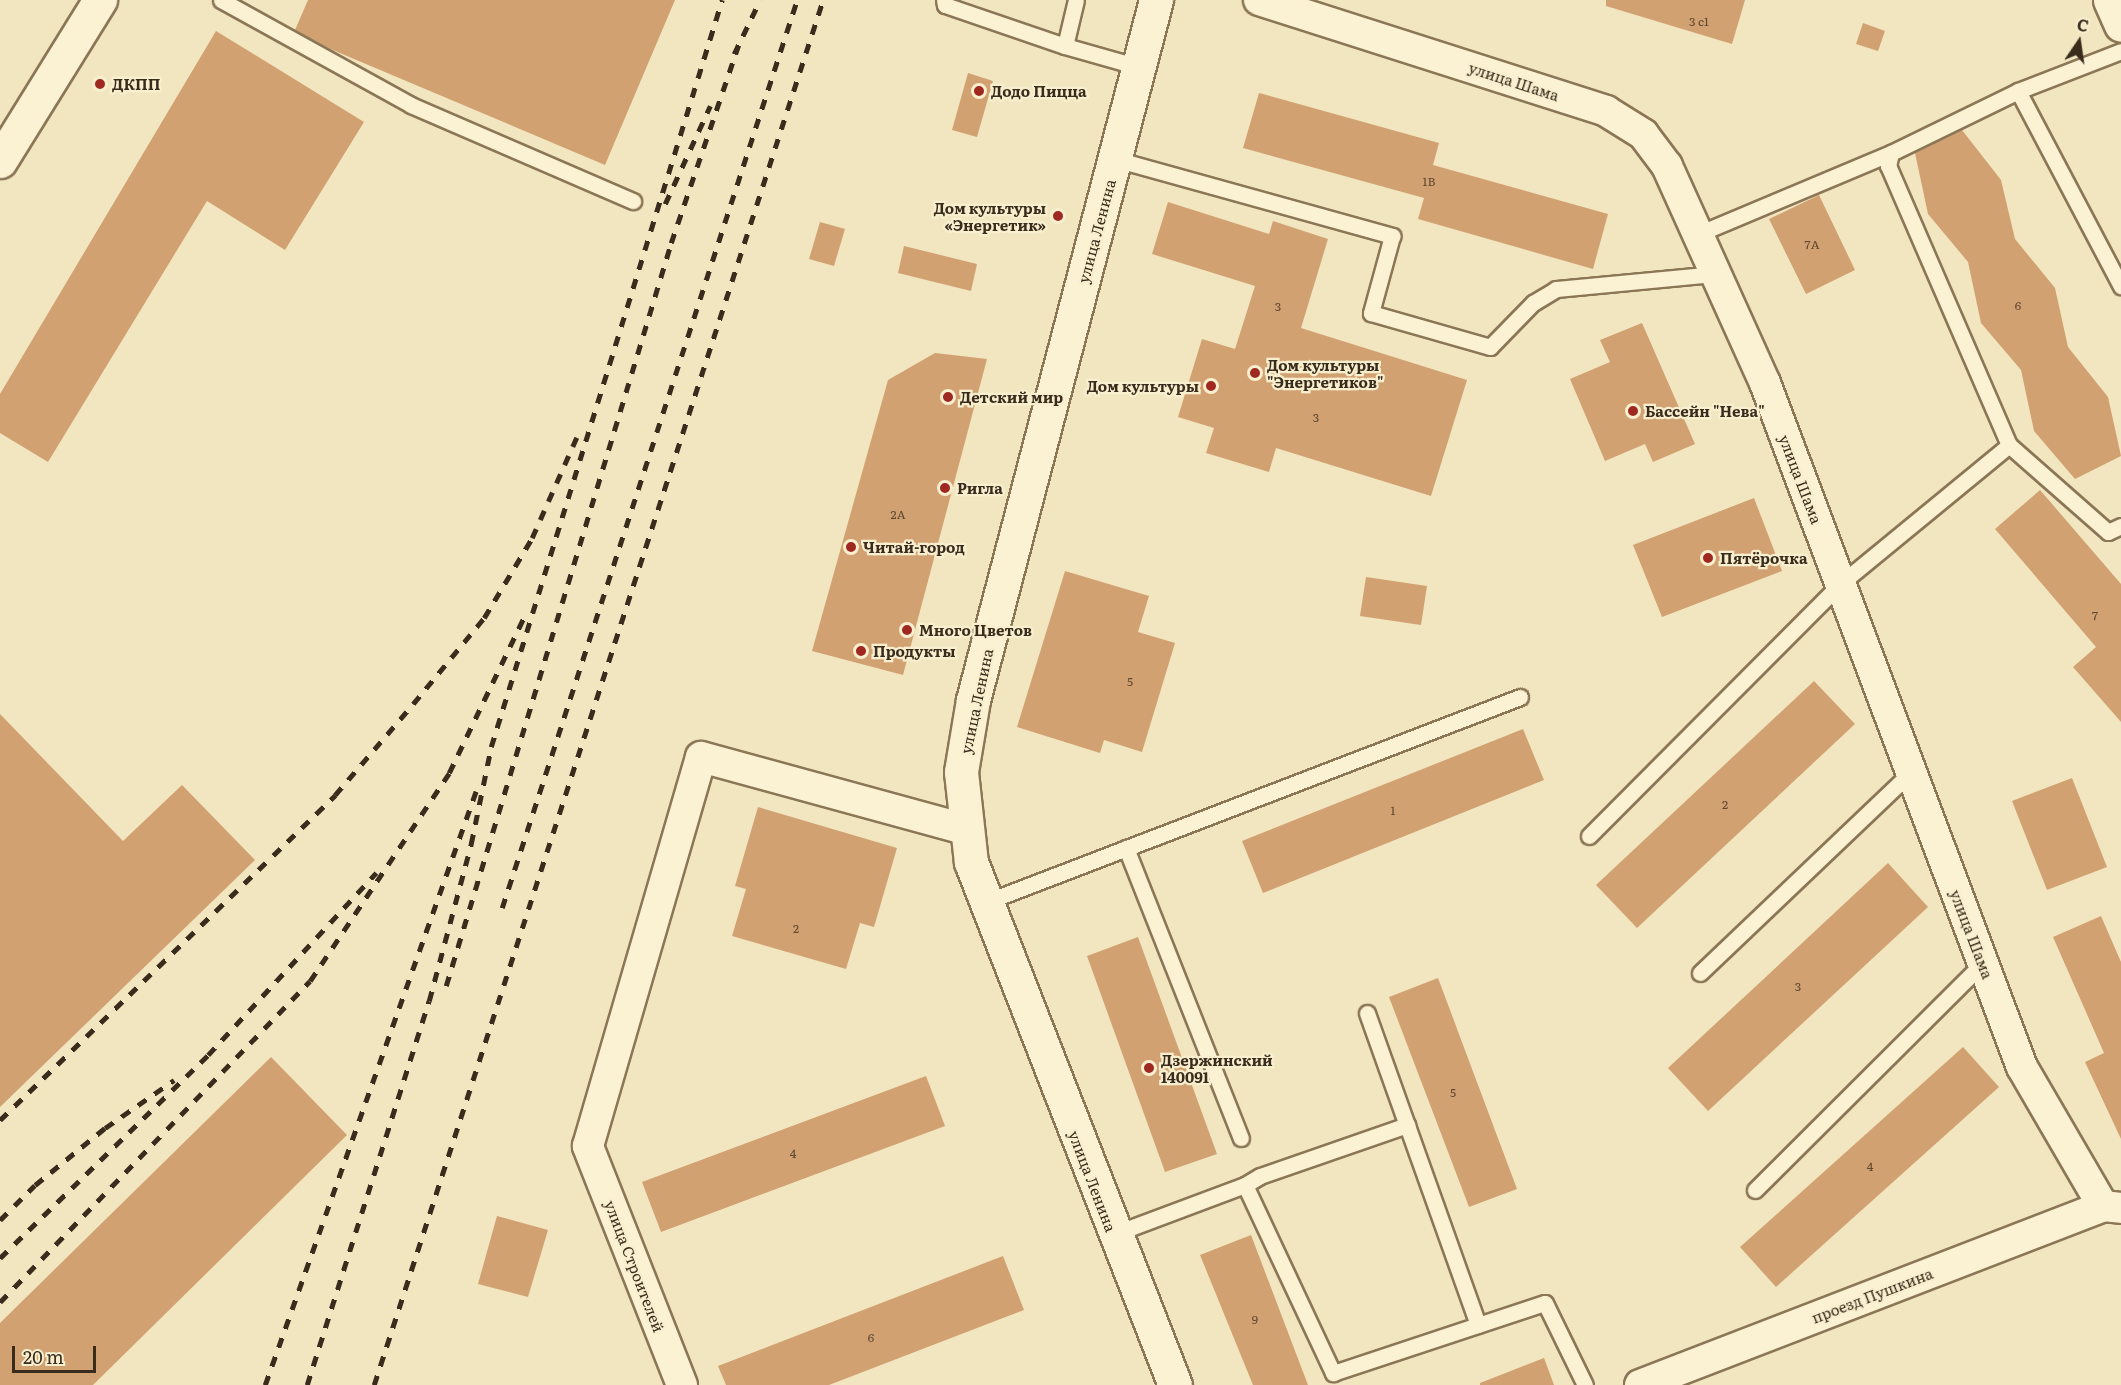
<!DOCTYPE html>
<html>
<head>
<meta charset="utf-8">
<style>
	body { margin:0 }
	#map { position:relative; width:2121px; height:1385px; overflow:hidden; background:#f1e6bf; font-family:Literata,serif }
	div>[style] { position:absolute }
	.building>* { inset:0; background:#d2a172 }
	.roads { filter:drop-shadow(2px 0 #8b7656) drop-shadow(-2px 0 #8b7656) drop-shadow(0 2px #8b7656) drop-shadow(0 -2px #8b7656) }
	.service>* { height:15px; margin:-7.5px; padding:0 7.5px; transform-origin:7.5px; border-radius:7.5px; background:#fbf2d3 }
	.minor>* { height:30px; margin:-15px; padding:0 15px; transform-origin:15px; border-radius:15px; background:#fbf2d3 }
	.tertiary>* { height:33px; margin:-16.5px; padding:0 16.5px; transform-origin:16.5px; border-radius:16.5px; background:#fbf2d3 }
	.secondary>* { height:33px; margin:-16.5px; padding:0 16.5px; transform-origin:16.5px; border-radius:16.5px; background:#fbf2d3 }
	.rail>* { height:4.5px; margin-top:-2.25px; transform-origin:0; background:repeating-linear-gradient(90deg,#3a2c1c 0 10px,transparent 0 20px) }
	.dots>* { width:16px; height:16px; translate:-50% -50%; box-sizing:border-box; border:3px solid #f8efcf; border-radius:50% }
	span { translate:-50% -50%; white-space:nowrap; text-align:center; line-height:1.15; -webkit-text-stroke:4.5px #f8efcf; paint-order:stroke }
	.number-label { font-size:12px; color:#604932 }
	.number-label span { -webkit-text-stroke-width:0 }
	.street-label { font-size:15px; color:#3a2c1c }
	.poi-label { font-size:15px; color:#3a2c1c; font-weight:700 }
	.left { translate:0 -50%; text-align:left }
	.right { translate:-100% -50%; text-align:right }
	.north { position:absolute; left:2049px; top:12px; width:60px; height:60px; -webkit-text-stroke:4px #f8efcf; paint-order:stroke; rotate:13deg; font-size:16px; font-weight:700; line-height:24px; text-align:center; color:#3a2c1c }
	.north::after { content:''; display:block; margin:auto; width:21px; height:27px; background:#3a2c1c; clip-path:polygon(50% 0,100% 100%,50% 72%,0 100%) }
	.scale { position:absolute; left:12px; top:1346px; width:84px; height:27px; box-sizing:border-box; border:3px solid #3a2c1c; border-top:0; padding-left:8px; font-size:18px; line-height:21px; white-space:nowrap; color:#3a2c1c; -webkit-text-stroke:4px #f8efcf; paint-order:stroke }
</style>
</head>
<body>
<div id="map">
	<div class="building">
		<div style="clip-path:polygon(308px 0,675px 0,605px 165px,328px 48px,295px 30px)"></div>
		<div style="clip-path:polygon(1606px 0,1745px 0,1732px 44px,1606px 6px)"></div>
		<div style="clip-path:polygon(1863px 23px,1885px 31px,1878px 51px,1856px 44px)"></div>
		<div style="clip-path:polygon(216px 31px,364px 122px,285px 250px,207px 201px,48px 462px,0 433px,0 394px)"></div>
		<div style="clip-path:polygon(968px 73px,993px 81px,977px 137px,952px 130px)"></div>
		<div style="clip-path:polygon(1259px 93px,1439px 143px,1433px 165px,1608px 214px,1593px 269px,1418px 219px,1424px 198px,1243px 148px)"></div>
		<div style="clip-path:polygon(1962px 130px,2001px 180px,2015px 239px,2055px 288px,2068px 347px,2108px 397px,2121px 456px,2075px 479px,2034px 431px,2021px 370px,1981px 323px,1968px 262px,1928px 214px,1915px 153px)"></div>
		<div style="clip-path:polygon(1819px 195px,1855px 270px,1806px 294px,1769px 219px)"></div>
		<div style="clip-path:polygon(1168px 202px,1269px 234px,1273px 221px,1328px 239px,1301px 328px,1467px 380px,1431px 496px,1276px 448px,1269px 472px,1206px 453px,1214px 428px,1178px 417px,1202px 339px,1235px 349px,1255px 286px,1152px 254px)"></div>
		<div style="clip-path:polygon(820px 222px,845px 229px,834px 266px,809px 259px)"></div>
		<div style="clip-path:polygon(904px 246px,977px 264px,971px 291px,898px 273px)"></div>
		<div style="clip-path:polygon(1642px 323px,1695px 444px,1653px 462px,1645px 444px,1605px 461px,1570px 379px,1610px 362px,1600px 340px)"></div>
		<div style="clip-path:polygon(935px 353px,987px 359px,903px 675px,812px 651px,888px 380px)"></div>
		<div style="clip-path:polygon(2040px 490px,2121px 584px,2121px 722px,2073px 667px,2096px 647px,1995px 529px)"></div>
		<div style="clip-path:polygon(1754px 498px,1782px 571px,1662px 617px,1633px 545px)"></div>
		<div style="clip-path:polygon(1065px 571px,1149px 596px,1138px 632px,1175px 643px,1142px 752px,1104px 740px,1100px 753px,1017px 727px)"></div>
		<div style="clip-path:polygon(1366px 577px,1427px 586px,1421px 625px,1360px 616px)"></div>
		<div style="clip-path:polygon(1814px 681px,1855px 724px,1637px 928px,1596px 885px)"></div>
		<div style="clip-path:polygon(0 714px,123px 841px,182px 785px,255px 860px,0 1107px)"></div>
		<div style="clip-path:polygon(1523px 729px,1544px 780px,1263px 893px,1242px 841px)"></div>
		<div style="clip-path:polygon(2072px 778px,2107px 867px,2047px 890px,2012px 801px)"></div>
		<div style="clip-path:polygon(758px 807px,897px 848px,874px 927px,860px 923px,846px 969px,732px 936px,746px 889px,735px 886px)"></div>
		<div style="clip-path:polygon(1888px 863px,1928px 907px,1708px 1111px,1668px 1068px)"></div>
		<div style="clip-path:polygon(2101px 916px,2121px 962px,2121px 1139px,2085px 1062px,2104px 1053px,2053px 937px)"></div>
		<div style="clip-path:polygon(1138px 937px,1217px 1154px,1165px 1172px,1087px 956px)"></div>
		<div style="clip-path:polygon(1438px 978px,1517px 1189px,1469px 1207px,1389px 997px)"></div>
		<div style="clip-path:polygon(1963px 1047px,1999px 1087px,1776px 1287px,1740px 1247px)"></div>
		<div style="clip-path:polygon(271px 1057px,347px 1135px,93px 1385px,0 1385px,0 1323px)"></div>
		<div style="clip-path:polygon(926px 1076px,945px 1126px,661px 1232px,642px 1182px)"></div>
		<div style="clip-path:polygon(497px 1216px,548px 1230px,528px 1297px,478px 1284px)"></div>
		<div style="clip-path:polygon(1251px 1235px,1308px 1385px,1253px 1385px,1200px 1255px)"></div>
		<div style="clip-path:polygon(1003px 1256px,1024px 1310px,829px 1385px,726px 1385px,718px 1366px)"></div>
		<div style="clip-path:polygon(1544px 1358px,1554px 1385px,1480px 1385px,1480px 1383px)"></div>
	</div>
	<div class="roads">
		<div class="service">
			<div style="left:221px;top:0;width:217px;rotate:28.9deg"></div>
			<div style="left:411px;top:105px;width:242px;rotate:23.4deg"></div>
			<div style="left:944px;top:0;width:5px;rotate:79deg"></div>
			<div style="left:945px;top:5px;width:127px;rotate:18.9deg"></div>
			<div style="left:1065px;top:46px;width:77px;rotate:15.8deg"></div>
			<div style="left:1065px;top:46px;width:47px;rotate:-76.6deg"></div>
			<div style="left:2018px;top:91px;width:221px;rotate:62.2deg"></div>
			<div style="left:1115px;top:159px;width:288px;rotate:15.5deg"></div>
			<div style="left:1392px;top:236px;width:80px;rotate:105.3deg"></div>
			<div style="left:1371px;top:313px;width:124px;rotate:15.9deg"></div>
			<div style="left:1490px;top:347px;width:62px;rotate:-45.7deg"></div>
			<div style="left:1533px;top:303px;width:27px;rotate:-31deg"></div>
			<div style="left:1556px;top:289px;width:161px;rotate:-5.4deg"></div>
			<div style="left:1698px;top:234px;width:209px;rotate:-22.8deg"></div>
			<div style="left:2009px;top:445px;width:304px;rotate:-113.4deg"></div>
			<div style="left:1888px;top:166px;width:13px;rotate:-77deg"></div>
			<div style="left:1891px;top:153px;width:141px;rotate:-26deg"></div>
			<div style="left:2018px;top:91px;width:110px;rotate:-21.2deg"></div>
			<div style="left:1589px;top:836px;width:356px;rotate:-45.1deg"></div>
			<div style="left:1840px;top:584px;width:219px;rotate:-39.4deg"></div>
			<div style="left:2009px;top:445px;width:132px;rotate:41.3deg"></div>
			<div style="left:2108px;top:532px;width:14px;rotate:-25deg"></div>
			<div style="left:1126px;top:848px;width:312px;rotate:68.4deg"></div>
			<div style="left:986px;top:902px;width:572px;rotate:-21deg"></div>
			<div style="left:1700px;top:973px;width:290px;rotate:-43.6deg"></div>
			<div style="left:1367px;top:1013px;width:331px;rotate:70.4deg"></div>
			<div style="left:1245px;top:1185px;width:17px;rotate:-31deg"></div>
			<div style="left:1260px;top:1176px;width:156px;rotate:-19.1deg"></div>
			<div style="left:1755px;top:1190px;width:322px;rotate:-44.9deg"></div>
			<div style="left:1114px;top:1234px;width:140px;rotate:-20.5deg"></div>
			<div style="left:1245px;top:1185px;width:208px;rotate:64.9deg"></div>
			<div style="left:1333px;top:1373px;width:223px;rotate:-18.3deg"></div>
			<div style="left:1545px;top:1303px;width:91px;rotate:64deg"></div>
		</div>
		<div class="minor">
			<div style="left:1259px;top:0;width:364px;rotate:17.7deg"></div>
			<div style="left:1606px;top:111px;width:44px;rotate:31.9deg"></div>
			<div style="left:1643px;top:134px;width:40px;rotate:53deg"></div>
			<div style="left:1667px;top:166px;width:238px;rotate:65.7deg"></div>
			<div style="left:1765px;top:383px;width:731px;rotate:69.41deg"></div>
			<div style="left:2022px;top:1067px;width:161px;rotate:59.8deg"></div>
			<div style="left:682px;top:1385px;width:257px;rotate:-111.5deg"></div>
			<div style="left:588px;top:1146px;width:405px;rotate:-73.8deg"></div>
			<div style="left:701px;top:757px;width:277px;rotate:15.3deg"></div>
			<div style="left:1640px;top:1385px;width:496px;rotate:-21.1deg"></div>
			<div style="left:2103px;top:1206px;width:18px;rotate:6deg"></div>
		</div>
		<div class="tertiary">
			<div style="left:1156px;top:0;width:724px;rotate:104.65deg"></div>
			<div style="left:973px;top:700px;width:73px;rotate:99.5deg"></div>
			<div style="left:961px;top:772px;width:91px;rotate:83.7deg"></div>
			<div style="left:971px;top:862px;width:561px;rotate:68.69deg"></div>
		</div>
		<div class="secondary">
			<div style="left:2110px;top:0;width:27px;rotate:66deg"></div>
			<div style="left:0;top:161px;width:190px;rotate:-58.2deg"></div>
		</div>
	</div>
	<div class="rail">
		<div style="left:734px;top:54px;width:60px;rotate:-64.3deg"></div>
		<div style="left:665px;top:204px;width:108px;rotate:-65.3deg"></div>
		<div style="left:502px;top:908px;width:955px;rotate:-72deg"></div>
		<div style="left:446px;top:986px;width:776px;rotate:-73.15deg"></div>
		<div style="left:671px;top:243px;width:208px;rotate:-71.2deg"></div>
		<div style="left:0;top:1120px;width:467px;rotate:-44.1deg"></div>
		<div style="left:335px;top:795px;width:120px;rotate:-49.4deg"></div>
		<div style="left:413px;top:704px;width:112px;rotate:-50.5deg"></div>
		<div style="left:484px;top:618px;width:93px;rotate:-59deg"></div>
		<div style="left:532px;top:538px;width:116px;rotate:-66.1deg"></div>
		<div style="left:0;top:1220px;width:49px;rotate:-45deg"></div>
		<div style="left:35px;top:1185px;width:90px;rotate:-39.2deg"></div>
		<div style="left:105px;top:1128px;width:84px;rotate:-34.8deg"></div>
		<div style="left:0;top:1258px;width:291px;rotate:-44.3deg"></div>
		<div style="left:208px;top:1055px;width:248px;rotate:-47.3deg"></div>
		<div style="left:0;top:1302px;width:446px;rotate:-46deg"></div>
		<div style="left:310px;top:981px;width:250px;rotate:-56.2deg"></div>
		<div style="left:449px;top:773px;width:175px;rotate:-64.3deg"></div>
		<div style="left:265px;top:1385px;width:630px;rotate:-70.44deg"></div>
		<div style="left:307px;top:1385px;width:403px;rotate:-72.4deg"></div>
		<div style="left:429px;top:1001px;width:163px;rotate:-75deg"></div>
		<div style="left:471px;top:844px;width:99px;rotate:-78.3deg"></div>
		<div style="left:491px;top:747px;width:782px;rotate:-72.82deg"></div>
		<div style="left:374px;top:1385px;width:1456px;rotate:-72.04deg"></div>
	</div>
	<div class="dots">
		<div style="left:100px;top:84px;background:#9f2921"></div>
		<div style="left:979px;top:91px;background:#9f2921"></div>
		<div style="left:1058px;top:216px;background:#9f2921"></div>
		<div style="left:1255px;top:373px;background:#9f2921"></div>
		<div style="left:1211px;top:386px;background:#9f2921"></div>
		<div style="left:948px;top:397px;background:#9f2921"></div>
		<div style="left:1633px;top:411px;background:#9f2921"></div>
		<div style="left:945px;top:488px;background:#9f2921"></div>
		<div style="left:851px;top:547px;background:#9f2921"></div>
		<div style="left:1708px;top:558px;background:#9f2921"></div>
		<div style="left:907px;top:630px;background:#9f2921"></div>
		<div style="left:861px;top:651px;background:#9f2921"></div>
		<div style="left:1149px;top:1068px;background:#9f2921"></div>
	</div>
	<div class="number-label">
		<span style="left:1699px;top:22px">3 с1</span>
		<span style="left:1429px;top:182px">1В</span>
		<span style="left:1812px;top:245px">7А</span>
		<span style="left:2018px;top:306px">6</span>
		<span style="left:1278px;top:307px">3</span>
		<span style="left:1316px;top:418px">3</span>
		<span style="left:898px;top:515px">2А</span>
		<span style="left:2095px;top:616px">7</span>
		<span style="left:1130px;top:682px">5</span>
		<span style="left:1725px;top:805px">2</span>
		<span style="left:1393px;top:811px">1</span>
		<span style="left:796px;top:929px">2</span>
		<span style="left:1798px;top:987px">3</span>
		<span style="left:1453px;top:1093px">5</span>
		<span style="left:793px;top:1154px">4</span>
		<span style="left:1870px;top:1167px">4</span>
		<span style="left:1255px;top:1320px">9</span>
		<span style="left:871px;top:1338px">6</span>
	</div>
	<div class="street-label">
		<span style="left:1514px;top:81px;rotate:18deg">улица Шама</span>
		<span style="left:1096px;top:231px;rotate:-75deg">улица Ленина</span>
		<span style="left:1801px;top:479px;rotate:69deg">улица Шама</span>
		<span style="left:976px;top:701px;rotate:-78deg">улица Ленина</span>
		<span style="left:1972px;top:934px;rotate:69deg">улица Шама</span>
		<span style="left:1093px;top:1181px;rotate:69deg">улица Ленина</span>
		<span style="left:635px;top:1266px;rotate:69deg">улица Строителей</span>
		<span style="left:1872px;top:1295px;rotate:-21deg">проезд Пушкина</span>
	</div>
	<div class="poi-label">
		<span class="left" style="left:112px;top:84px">ДКПП</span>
		<span class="left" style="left:991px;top:91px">Додо Пицца</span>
		<span class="right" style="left:1046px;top:216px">Дом культуры<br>«Энергетик»</span>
		<span class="left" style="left:1267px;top:373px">Дом культуры<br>"Энергетиков"</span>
		<span class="right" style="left:1199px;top:386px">Дом культуры</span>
		<span class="left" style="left:960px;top:397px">Детский мир</span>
		<span class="left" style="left:1645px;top:411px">Бассейн "Нева"</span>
		<span class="left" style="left:957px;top:488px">Ригла</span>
		<span class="left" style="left:863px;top:547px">Читай-город</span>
		<span class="left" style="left:1720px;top:558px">Пятёрочка</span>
		<span class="left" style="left:919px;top:630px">Много Цветов</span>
		<span class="left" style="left:873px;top:651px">Продукты</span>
		<span class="left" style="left:1161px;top:1068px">Дзержинский<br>140091</span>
	</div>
	<div class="north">С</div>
	<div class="scale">20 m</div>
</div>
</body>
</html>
